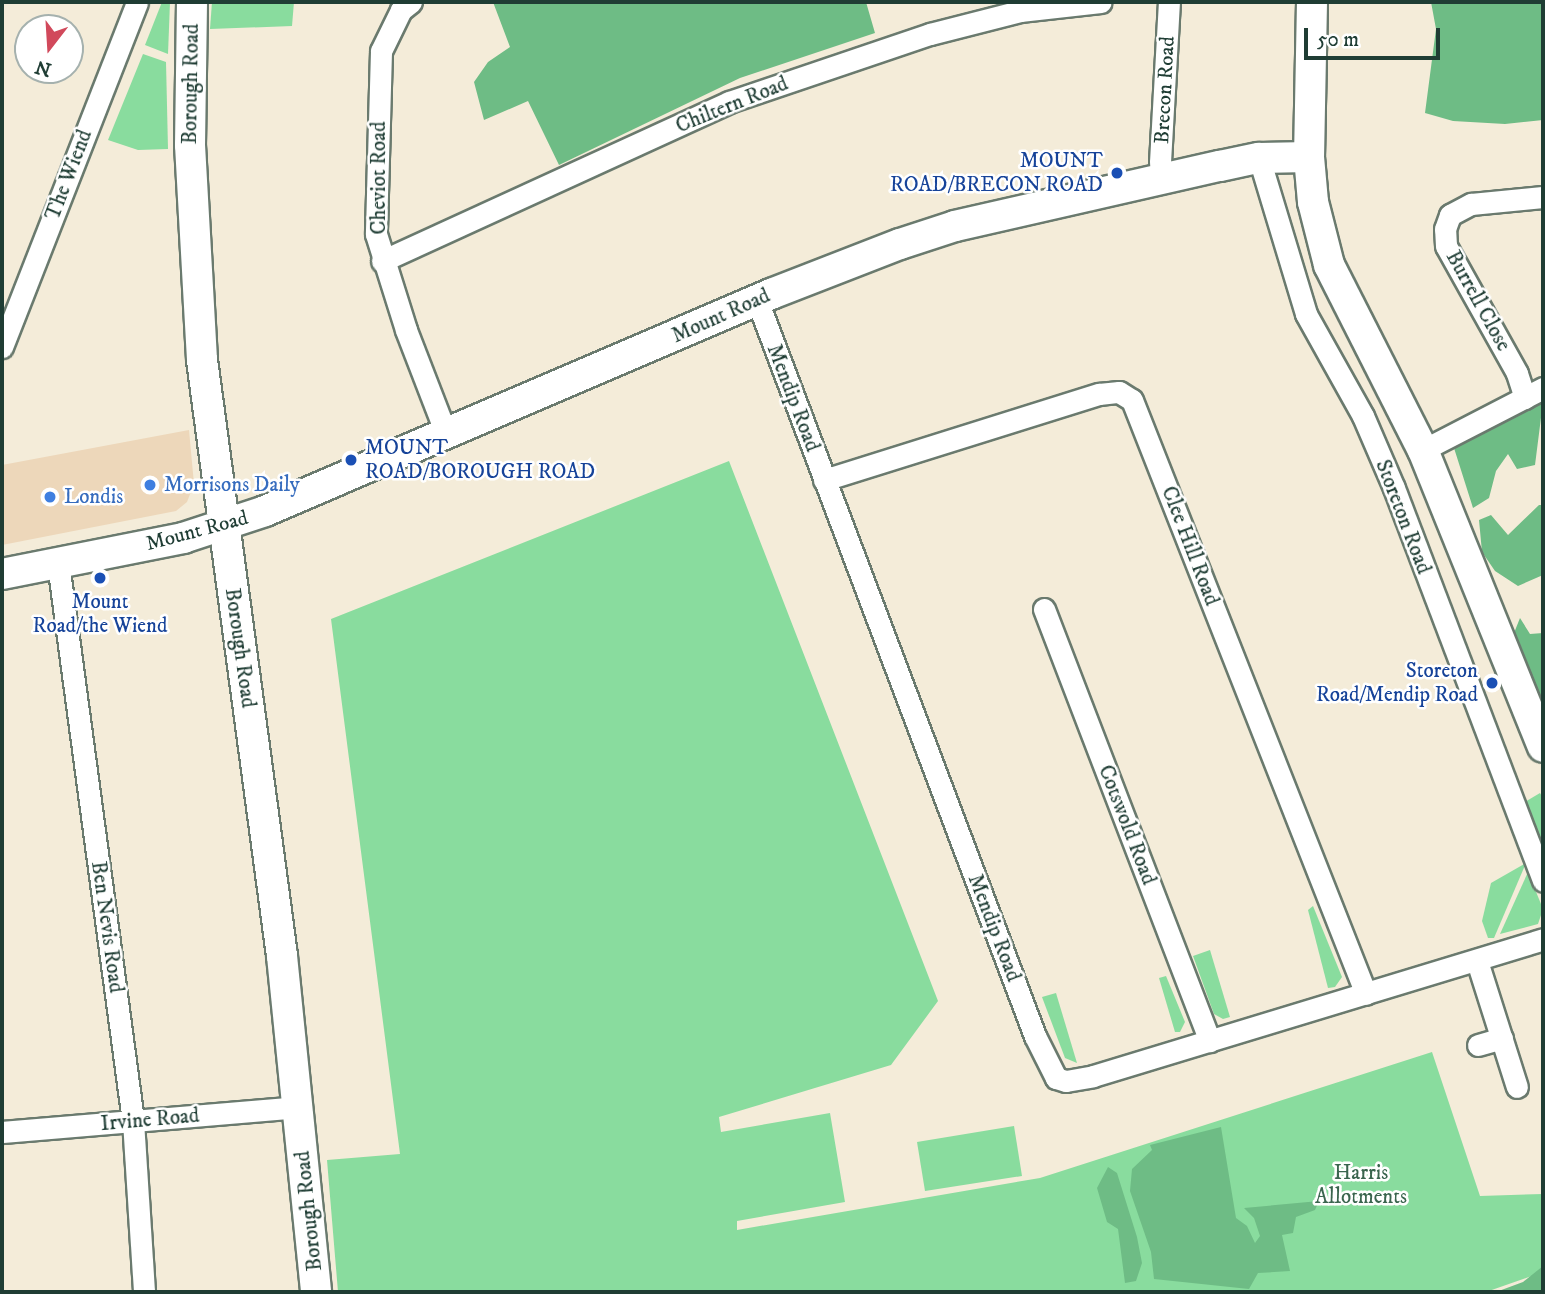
<!DOCTYPE html>
<html>
<head>
<meta charset="utf-8">
<style>
	body { margin:0 }
	#map { position:relative; width:1545px; height:1294px; overflow:hidden; background:#f4ecd9; font-family:"IM FELL DW Pica",serif }
	div>[style] { position:absolute }
	.built>* { inset:0; background:#edd7ba }
	.green>* { inset:0; background:#89dc9e }
	.forest>* { inset:0; background:#6ebc85 }
	.roads { filter:drop-shadow(2px 0 #6a7a6e) drop-shadow(-2px 0 #6a7a6e) drop-shadow(0 2px #6a7a6e) drop-shadow(0 -2px #6a7a6e) }
	.street>* { height:21px; margin:-10.5px; padding:0 10.5px; transform-origin:10.5px; border-radius:10.5px; background:#fff }
	.secondary>* { height:30px; margin:-15px; padding:0 15px; transform-origin:15px; border-radius:15px; background:#fff }
	.dots>* { width:19px; height:19px; translate:-50% -50%; box-sizing:border-box; border:4px solid #fff; border-radius:50% }
	span { translate:-50% -50%; white-space:nowrap; text-align:center; line-height:1.15; -webkit-text-stroke:5px #fff; paint-order:stroke }
	.street-label { font-size:21px; color:#1f3d34 }
	.transit-label { font-size:21px; color:#164399 }
	.right { translate:-100% -50%; text-align:right }
	.left { translate:0 -50%; text-align:left }
	.shop-label { font-size:21px; color:#366cbe }
	.park-label { font-size:21px; color:#3a654e }
	.frame { position:absolute; inset:0; border:4px solid #1f3d34; pointer-events:none }
	.north { position:absolute; left:14px; top:14px; width:70px; height:70px; box-sizing:border-box; background:#fff; border:2px solid #a5b1ae; border-radius:50%; rotate:197deg; font-size:19px; font-weight:700; line-height:28px; text-align:center; color:#1f3d34 }
	.north::after { content:''; display:block; margin:auto; width:24px; height:32px; background:#d1495b; clip-path:polygon(50% 0,100% 100%,50% 72%,0 100%) }
	.scale { position:absolute; left:1304px; top:28px; width:136px; height:32px; box-sizing:border-box; border:4px solid #1f3d34; border-top:0; padding-left:9px; font-size:21px; line-height:24px; white-space:nowrap; color:#1f3d34; -webkit-text-stroke:5px #fff; paint-order:stroke }
</style>
</head>
<body>
<div id="map">
	<div class="built">
		<div style="clip-path:polygon(189px 430px,194px 484px,187px 502px,176px 511px,2px 545px,2px 465px)"></div>
	</div>
	<div class="green">
		<div style="clip-path:polygon(162px 2px,170px 2px,168px 54px,145px 45px)"></div>
		<div style="clip-path:polygon(212px 2px,294px 2px,292px 26px,210px 29px)"></div>
		<div style="clip-path:polygon(143px 54px,166px 62px,168px 149px,138px 150px,108px 140px)"></div>
		<div style="clip-path:polygon(729px 461px,938px 1001px,891px 1065px,719px 1117px,721px 1132px,830px 1113px,845px 1202px,737px 1221px,737px 1230px,1040px 1178px,1432px 1052px,1480px 1196px,1543px 1194px,1543px 1272px,1486px 1292px,338px 1292px,327px 1160px,400px 1154px,331px 619px)"></div>
		<div style="clip-path:polygon(1540px 793px,1543px 798px,1543px 856px,1523px 803px)"></div>
		<div style="clip-path:polygon(1526px 863px,1494px 938px,1488px 938px,1482px 921px,1491px 883px)"></div>
		<div style="clip-path:polygon(1528px 872px,1543px 909px,1538px 924px,1500px 934px)"></div>
		<div style="clip-path:polygon(1313px 906px,1342px 977px,1335px 987px,1328px 988px,1308px 910px)"></div>
		<div style="clip-path:polygon(1210px 950px,1230px 1017px,1223px 1019px,1214px 1014px,1193px 956px)"></div>
		<div style="clip-path:polygon(1166px 976px,1185px 1022px,1180px 1032px,1175px 1032px,1159px 978px)"></div>
		<div style="clip-path:polygon(1056px 993px,1077px 1063px,1065px 1058px,1042px 997px)"></div>
		<div style="clip-path:polygon(1014px 1126px,1022px 1176px,925px 1191px,917px 1142px)"></div>
	</div>
	<div class="forest">
		<div style="clip-path:polygon(493px 2px,866px 2px,875px 33px,740px 78px,559px 165px,528px 101px,484px 120px,474px 82px,488px 62px,510px 47px)"></div>
		<div style="clip-path:polygon(1431px 2px,1543px 2px,1543px 120px,1505px 124px,1453px 121px,1425px 113px,1436px 29px)"></div>
		<div style="clip-path:polygon(1543px 402px,1535px 465px,1517px 469px,1508px 454px,1496px 471px,1489px 498px,1473px 508px,1454px 448px)"></div>
		<div style="clip-path:polygon(1539px 505px,1543px 505px,1543px 575px,1518px 586px,1495px 571px,1482px 552px,1479px 520px,1491px 515px,1508px 535px)"></div>
		<div style="clip-path:polygon(1520px 618px,1530px 634px,1543px 633px,1543px 706px,1514px 633px)"></div>
		<div style="clip-path:polygon(1221px 1127px,1236px 1218px,1247px 1226px,1255px 1243px,1260px 1236px,1254px 1218px,1244px 1208px,1319px 1201px,1315px 1210px,1296px 1217px,1293px 1233px,1282px 1235px,1290px 1271px,1258px 1273px,1249px 1289px,1154px 1279px,1151px 1252px,1130px 1191px,1132px 1169px,1152px 1150px,1150px 1145px)"></div>
		<div style="clip-path:polygon(1108px 1167px,1117px 1173px,1137px 1237px,1142px 1263px,1136px 1281px,1125px 1283px,1118px 1229px,1107px 1222px,1097px 1188px)"></div>
		<div style="clip-path:polygon(1543px 1266px,1543px 1292px,1496px 1292px,1523px 1282px)"></div>
	</div>
	<div class="roads">
		<div class="street">
			<div style="left:411px;top:2px;width:13px;rotate:141deg"></div>
			<div style="left:401px;top:10px;width:46px;rotate:116deg"></div>
			<div style="left:381px;top:51px;width:183px;rotate:91.6deg"></div>
			<div style="left:376px;top:234px;width:101px;rotate:72.6deg"></div>
			<div style="left:406px;top:330px;width:114px;rotate:68.9deg"></div>
			<div style="left:1259px;top:158px;width:163px;rotate:73.2deg"></div>
			<div style="left:1306px;top:314px;width:117px;rotate:60.8deg"></div>
			<div style="left:1363px;top:416px;width:78px;rotate:66.7deg"></div>
			<div style="left:1394px;top:488px;width:420px;rotate:69.2deg"></div>
			<div style="left:1164px;top:178px;width:16px;rotate:-104deg"></div>
			<div style="left:1160px;top:162px;width:160px;rotate:-86.8deg"></div>
			<div style="left:382px;top:261px;width:382px;rotate:-24.6deg"></div>
			<div style="left:729px;top:102px;width:212px;rotate:-18.7deg"></div>
			<div style="left:930px;top:34px;width:93px;rotate:-14.3deg"></div>
			<div style="left:1020px;top:11px;width:81px;rotate:-6.3deg"></div>
			<div style="left:757px;top:300px;width:787px;rotate:69.31deg"></div>
			<div style="left:1035px;top:1036px;width:47px;rotate:63.4deg"></div>
			<div style="left:1056px;top:1078px;width:10px;rotate:17deg"></div>
			<div style="left:1066px;top:1081px;width:27px;rotate:-10deg"></div>
			<div style="left:1093px;top:1076px;width:470px;rotate:-16.9deg"></div>
			<div style="left:2px;top:347px;width:370px;rotate:-68.6deg"></div>
			<div style="left:1525px;top:398px;width:26px;rotate:-108deg"></div>
			<div style="left:1517px;top:373px;width:145px;rotate:-119.2deg"></div>
			<div style="left:1446px;top:246px;width:17px;rotate:-93deg"></div>
			<div style="left:1445px;top:229px;width:15px;rotate:-70deg"></div>
			<div style="left:1450px;top:215px;width:24px;rotate:-28deg"></div>
			<div style="left:1471px;top:204px;width:72px;rotate:-5.6deg"></div>
			<div style="left:1423px;top:450px;width:135px;rotate:-27.3deg"></div>
			<div style="left:824px;top:480px;width:288px;rotate:-17.4deg"></div>
			<div style="left:1099px;top:394px;width:20px;rotate:-6deg"></div>
			<div style="left:1119px;top:392px;width:15px;rotate:32deg"></div>
			<div style="left:1132px;top:400px;width:638px;rotate:68.5deg"></div>
			<div style="left:58px;top:563px;width:563px;rotate:82.34deg"></div>
			<div style="left:133px;top:1121px;width:171px;rotate:86.3deg"></div>
			<div style="left:1044px;top:609px;width:463px;rotate:69deg"></div>
			<div style="left:1477px;top:961px;width:132px;rotate:72.4deg"></div>
			<div style="left:1478px;top:1045px;width:25px;rotate:-16deg"></div>
			<div style="left:2px;top:1132px;width:297px;rotate:-4.8deg"></div>
		</div>
		<div class="secondary">
			<div style="left:192px;top:2px;width:143px;rotate:90.8deg"></div>
			<div style="left:190px;top:145px;width:215px;rotate:86.8deg"></div>
			<div style="left:202px;top:360px;width:601px;rotate:82.35deg"></div>
			<div style="left:282px;top:956px;width:338px;rotate:84.2deg"></div>
			<div style="left:1312px;top:2px;width:155px;rotate:91.1deg"></div>
			<div style="left:1309px;top:157px;width:45px;rotate:84.9deg"></div>
			<div style="left:1313px;top:202px;width:65px;rotate:75.7deg"></div>
			<div style="left:1329px;top:265px;width:208px;rotate:63.1deg"></div>
			<div style="left:1423px;top:450px;width:320px;rotate:68deg"></div>
			<div style="left:2px;top:574px;width:185px;rotate:-11.2deg"></div>
			<div style="left:183px;top:538px;width:86px;rotate:-18.2deg"></div>
			<div style="left:265px;top:511px;width:551px;rotate:-23.21deg"></div>
			<div style="left:771px;top:294px;width:138px;rotate:-21.2deg"></div>
			<div style="left:900px;top:244px;width:58px;rotate:-18.1deg"></div>
			<div style="left:955px;top:226px;width:272px;rotate:-12.8deg"></div>
			<div style="left:1220px;top:166px;width:40px;rotate:-12deg"></div>
			<div style="left:1259px;top:158px;width:50px;rotate:-1.1deg"></div>
		</div>
	</div>
	<div class="dots">
		<div style="left:1117px;top:173px;background:#1a4fb4"></div>
		<div style="left:351px;top:460px;background:#1a4fb4"></div>
		<div style="left:150px;top:485px;background:#3f7fe0"></div>
		<div style="left:50px;top:497px;background:#3f7fe0"></div>
		<div style="left:100px;top:578px;background:#1a4fb4"></div>
		<div style="left:1492px;top:683px;background:#1a4fb4"></div>
	</div>
	<div class="street-label">
		<span style="left:191px;top:84px;rotate:-89deg">Borough Road</span>
		<span style="left:1165px;top:90px;rotate:-87deg">Brecon Road</span>
		<span style="left:732px;top:105px;rotate:-22deg">Chiltern Road</span>
		<span style="left:69px;top:175px;rotate:-69deg">The Wiend</span>
		<span style="left:379px;top:178px;rotate:-90deg">Cheviot Road</span>
		<span style="left:1478px;top:301px;rotate:61deg">Burrell Close</span>
		<span style="left:721px;top:316px;rotate:-24deg">Mount Road</span>
		<span style="left:793px;top:398px;rotate:69deg">Mendip Road</span>
		<span style="left:1403px;top:517px;rotate:69deg">Storeton Road</span>
		<span style="left:197px;top:531px;rotate:-15deg">Mount Road</span>
		<span style="left:1190px;top:546px;rotate:69deg">Clee Hill Road</span>
		<span style="left:240px;top:648px;rotate:82deg">Borough Road</span>
		<span style="left:1127px;top:825px;rotate:69deg">Cotswold Road</span>
		<span style="left:107px;top:927px;rotate:82deg">Ben Nevis Road</span>
		<span style="left:994px;top:928px;rotate:69deg">Mendip Road</span>
		<span style="left:150px;top:1120px;rotate:-5deg">Irvine Road</span>
		<span style="left:309px;top:1211px;rotate:-96deg">Borough Road</span>
	</div>
	<div class="transit-label">
		<span class="right" style="left:1103px;top:173px">MOUNT<br>ROAD/BRECON ROAD</span>
		<span class="left" style="left:365px;top:460px">MOUNT<br>ROAD/BOROUGH ROAD</span>
		<span style="left:100px;top:614px">Mount<br>Road/the Wiend</span>
		<span class="right" style="left:1478px;top:683px">Storeton<br>Road/Mendip Road</span>
	</div>
	<div class="shop-label">
		<span class="left" style="left:164px;top:485px">Morrisons Daily</span>
		<span class="left" style="left:64px;top:497px">Londis</span>
	</div>
	<div class="park-label">
		<span style="left:1361px;top:1185px">Harris<br>Allotments</span>
	</div>
	<div class="frame"></div>
	<div class="north">N</div>
	<div class="scale">50 m</div>
</div>
</body>
</html>
